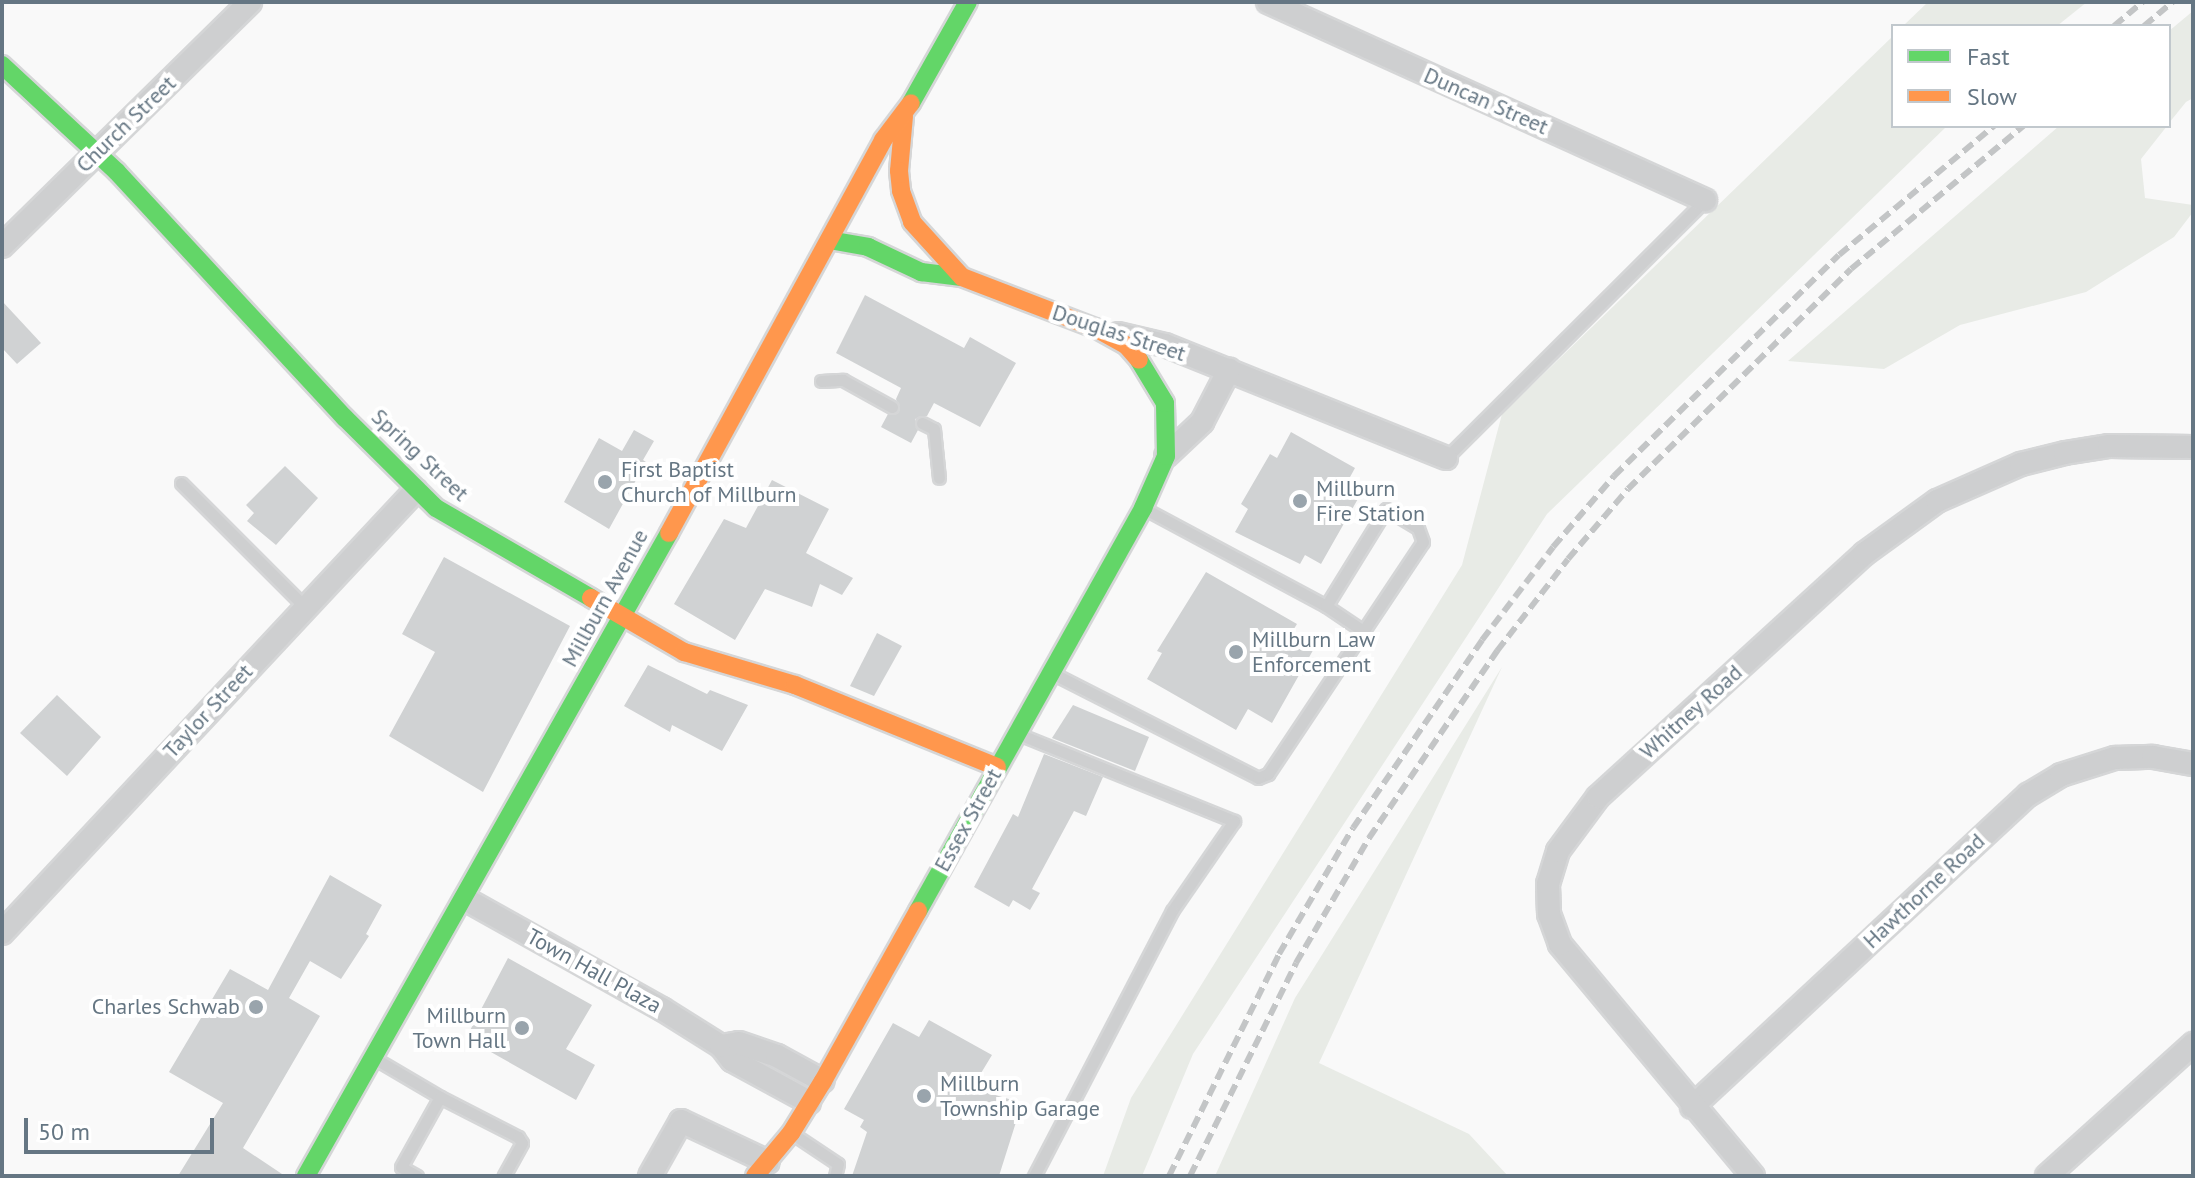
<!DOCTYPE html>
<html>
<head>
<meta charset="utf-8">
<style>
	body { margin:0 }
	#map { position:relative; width:2195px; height:1178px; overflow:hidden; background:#f9f9f9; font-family:"PT Sans",sans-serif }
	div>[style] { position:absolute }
	.green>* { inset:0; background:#e8ebe6 }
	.building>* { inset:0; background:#d0d2d3 }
	.roads { filter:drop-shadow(2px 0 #d5d6d7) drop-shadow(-2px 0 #d5d6d7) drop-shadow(0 2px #d5d6d7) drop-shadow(0 -2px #d5d6d7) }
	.lane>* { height:11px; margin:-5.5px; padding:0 5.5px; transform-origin:5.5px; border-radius:5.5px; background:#cecfd0 }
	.street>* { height:22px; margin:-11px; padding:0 11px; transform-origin:11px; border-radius:11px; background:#cecfd0 }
	.fast>* { height:18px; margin:-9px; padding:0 9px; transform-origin:9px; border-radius:9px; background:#63d668 }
	.slow>* { height:18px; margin:-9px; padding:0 9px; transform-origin:9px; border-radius:9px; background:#ff974d }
	.rail>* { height:6px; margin-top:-3px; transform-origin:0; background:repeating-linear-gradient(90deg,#c3c5c6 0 12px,transparent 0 18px) }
	.dots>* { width:22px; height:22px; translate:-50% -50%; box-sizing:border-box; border:4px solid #fff; border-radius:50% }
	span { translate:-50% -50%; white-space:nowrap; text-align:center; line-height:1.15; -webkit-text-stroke:8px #fff; paint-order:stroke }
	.street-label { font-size:22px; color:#657683 }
	.poi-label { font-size:22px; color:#657683 }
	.left { translate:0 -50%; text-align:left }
	.right { translate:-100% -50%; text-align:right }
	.frame { position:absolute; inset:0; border:4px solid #657683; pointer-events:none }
	.legend { position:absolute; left:1891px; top:24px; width:280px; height:104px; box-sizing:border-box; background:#fff; border:2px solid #c1c8cd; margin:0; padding:10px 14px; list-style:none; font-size:24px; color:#657683 }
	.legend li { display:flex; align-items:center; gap:16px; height:40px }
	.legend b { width:40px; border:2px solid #c1c8cd }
	.scale { position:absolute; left:24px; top:1118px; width:190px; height:36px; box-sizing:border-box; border:4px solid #657683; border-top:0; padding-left:10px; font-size:24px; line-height:28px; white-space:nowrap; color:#657683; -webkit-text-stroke:6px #fff; paint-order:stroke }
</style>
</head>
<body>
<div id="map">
	<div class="green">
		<div style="clip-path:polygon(1928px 2px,2087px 2px,2057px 26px,1903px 26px)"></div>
		<div style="clip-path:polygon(2193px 11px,2193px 98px,2186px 102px,2169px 123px,2169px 31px)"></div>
		<div style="clip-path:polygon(1893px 36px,1893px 126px,1947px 126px,1547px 514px,1193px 1054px,1142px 1176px,1103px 1176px,1131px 1098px,1462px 565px,1502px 414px)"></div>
		<div style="clip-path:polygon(2059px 126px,2167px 126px,2141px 159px,2145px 198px,2193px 205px,2193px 212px,2174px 237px,2086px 292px,1960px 325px,1884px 369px,1788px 361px)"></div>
		<div style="clip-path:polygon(1502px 667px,1319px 1063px,1469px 1134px,1508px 1176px,1215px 1176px,1295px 998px)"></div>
	</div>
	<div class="building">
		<div style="clip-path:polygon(865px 295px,964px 348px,970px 337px,1016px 363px,980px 427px,934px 403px,927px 416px,915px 419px,918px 430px,911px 443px,881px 427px,888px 414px,900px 410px,896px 399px,901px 388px,836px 353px)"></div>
		<div style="clip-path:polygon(2px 301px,41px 343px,17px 364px,2px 348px)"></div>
		<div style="clip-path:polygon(634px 430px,654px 441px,643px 460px,646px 462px,609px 529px,564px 502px,599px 438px,622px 451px)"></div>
		<div style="clip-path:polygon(1291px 432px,1355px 468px,1344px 488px,1359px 497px,1321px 564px,1305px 555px,1300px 564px,1235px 532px,1248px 509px,1241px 504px,1270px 454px,1277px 458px)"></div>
		<div style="clip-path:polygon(285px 466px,318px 498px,276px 545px,247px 521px,254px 513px,246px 505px)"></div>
		<div style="clip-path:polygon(772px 480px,829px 509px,806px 553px,853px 578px,842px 595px,820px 584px,812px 607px,765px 589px,735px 640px,674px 604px,724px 519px,746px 528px)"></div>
		<div style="clip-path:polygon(444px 557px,570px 626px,483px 792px,389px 736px,435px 652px,402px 634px)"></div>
		<div style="clip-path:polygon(1206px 572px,1297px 624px,1292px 632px,1316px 645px,1272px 723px,1248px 709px,1236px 730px,1147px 679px,1162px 653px,1157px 651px)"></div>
		<div style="clip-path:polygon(877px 633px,902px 646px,874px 696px,850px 686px)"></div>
		<div style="clip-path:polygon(648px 665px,707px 694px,710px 690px,748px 705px,722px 751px,672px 725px,670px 732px,624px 706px)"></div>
		<div style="clip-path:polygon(57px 695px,101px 737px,67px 776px,20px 733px)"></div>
		<div style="clip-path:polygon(1073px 705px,1149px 737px,1135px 771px,1052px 738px)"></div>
		<div style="clip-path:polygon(1044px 754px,1103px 777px,1086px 816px,1074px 811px,1032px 889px,1040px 893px,1030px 910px,1013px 900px,1009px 907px,974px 887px,1013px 814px,1018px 817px)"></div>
		<div style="clip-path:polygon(330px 875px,382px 905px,366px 934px,369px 936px,341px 979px,310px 961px,289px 998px,320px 1016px,243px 1148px,285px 1176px,178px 1176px,223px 1103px,169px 1072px,230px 969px,268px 990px)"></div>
		<div style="clip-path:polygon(508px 958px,592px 1005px,566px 1049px,595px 1065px,576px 1100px,466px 1038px)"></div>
		<div style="clip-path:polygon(929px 1020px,992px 1055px,972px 1088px,1022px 1103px,999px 1176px,852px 1176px,867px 1132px,860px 1127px,864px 1120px,844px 1109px,893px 1023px,919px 1037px)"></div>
	</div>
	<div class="roads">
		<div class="lane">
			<div style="left:821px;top:381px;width:22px;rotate:-3deg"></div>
			<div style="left:843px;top:380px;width:56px;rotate:28.9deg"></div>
			<div style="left:922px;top:423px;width:13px;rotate:27deg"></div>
			<div style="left:934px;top:429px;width:49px;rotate:84.2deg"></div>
			<div style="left:1446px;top:458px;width:366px;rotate:-44.9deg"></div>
			<div style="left:181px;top:483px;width:175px;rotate:45deg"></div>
			<div style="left:1147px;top:510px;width:203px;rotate:28.2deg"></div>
			<div style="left:1326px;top:606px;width:45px;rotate:34deg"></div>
			<div style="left:1054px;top:674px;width:229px;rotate:27deg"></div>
			<div style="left:1258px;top:778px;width:11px;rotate:-22deg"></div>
			<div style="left:1268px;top:774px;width:279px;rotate:-56.3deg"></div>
			<div style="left:1423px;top:542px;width:15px;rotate:-110deg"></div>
			<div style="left:1418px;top:528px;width:37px;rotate:-149deg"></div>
			<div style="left:1386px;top:509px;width:114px;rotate:121.7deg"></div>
			<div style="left:1021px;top:735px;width:230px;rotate:22deg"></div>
			<div style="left:1234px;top:821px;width:109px;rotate:124.6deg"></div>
			<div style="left:1172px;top:911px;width:299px;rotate:117.5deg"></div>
			<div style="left:379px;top:1061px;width:71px;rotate:30.5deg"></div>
			<div style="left:796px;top:1136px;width:50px;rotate:33.7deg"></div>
			<div style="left:838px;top:1164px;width:12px;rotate:104deg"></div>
			<div style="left:417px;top:1176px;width:18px;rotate:-151deg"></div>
			<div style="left:401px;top:1167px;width:80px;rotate:-60.9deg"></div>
			<div style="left:440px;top:1097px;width:88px;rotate:27.1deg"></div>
			<div style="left:518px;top:1137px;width:7px;rotate:56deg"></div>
			<div style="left:522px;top:1143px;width:38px;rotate:119deg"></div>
		</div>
		<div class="street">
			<div style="left:1268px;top:2px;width:480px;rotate:24.4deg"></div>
			<div style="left:2px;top:246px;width:348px;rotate:-44.5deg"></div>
			<div style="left:1118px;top:334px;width:48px;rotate:13.2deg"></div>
			<div style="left:1165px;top:345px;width:303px;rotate:21.9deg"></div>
			<div style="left:1166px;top:456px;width:50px;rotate:-43.4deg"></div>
			<div style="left:1202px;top:422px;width:59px;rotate:-62.6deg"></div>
			<div style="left:465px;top:899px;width:226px;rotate:29.2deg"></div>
			<div style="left:662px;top:1009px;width:70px;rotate:32.1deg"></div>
			<div style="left:721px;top:1046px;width:18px;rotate:52deg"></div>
			<div style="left:732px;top:1060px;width:88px;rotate:28.6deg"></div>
			<div style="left:2px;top:933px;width:606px;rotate:-46.94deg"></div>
			<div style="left:721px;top:1046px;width:18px;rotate:-9deg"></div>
			<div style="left:739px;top:1043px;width:40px;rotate:18.9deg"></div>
			<div style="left:777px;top:1056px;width:52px;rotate:28.5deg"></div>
			<div style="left:1692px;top:1107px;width:459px;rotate:-42.9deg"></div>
			<div style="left:2028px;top:795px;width:39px;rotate:-31deg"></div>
			<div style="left:2061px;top:775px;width:57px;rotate:-17.5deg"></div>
			<div style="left:2115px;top:758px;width:38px;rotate:-2deg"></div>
			<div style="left:2153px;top:757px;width:41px;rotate:9.9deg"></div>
			<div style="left:650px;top:1176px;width:63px;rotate:-60.6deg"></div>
			<div style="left:681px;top:1121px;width:96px;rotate:25.2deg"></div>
			<div style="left:1753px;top:1176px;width:302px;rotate:-129.8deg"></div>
			<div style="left:1560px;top:944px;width:32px;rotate:-110deg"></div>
			<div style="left:1549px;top:914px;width:30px;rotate:-92deg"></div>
			<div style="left:1548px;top:884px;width:34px;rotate:-73deg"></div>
			<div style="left:1558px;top:851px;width:67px;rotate:-53.5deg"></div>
			<div style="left:1598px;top:797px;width:360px;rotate:-42.4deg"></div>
			<div style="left:1864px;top:554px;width:90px;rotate:-36deg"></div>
			<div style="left:1937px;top:501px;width:92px;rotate:-23.8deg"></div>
			<div style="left:2021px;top:464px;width:45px;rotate:-14deg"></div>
			<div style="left:2065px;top:453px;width:45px;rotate:-9deg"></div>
			<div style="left:2109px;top:446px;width:84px;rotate:0.7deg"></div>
			<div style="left:2047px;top:1176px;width:197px;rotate:-42.1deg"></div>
		</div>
		<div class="fast">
			<div style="left:2px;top:65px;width:157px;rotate:42.9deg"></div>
			<div style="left:117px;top:172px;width:335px;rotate:47.2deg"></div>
			<div style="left:345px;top:418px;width:128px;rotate:44.7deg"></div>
			<div style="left:436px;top:508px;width:179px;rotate:30.1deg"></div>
			<div style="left:911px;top:103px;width:116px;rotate:-60.6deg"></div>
			<div style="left:829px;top:240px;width:40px;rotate:10deg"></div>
			<div style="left:868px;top:247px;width:59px;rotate:25.3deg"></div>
			<div style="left:921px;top:272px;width:41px;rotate:7deg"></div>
			<div style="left:918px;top:911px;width:462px;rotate:-60.8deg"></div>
			<div style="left:1143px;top:508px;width:57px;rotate:-66.1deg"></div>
			<div style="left:1166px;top:456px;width:53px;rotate:-91.1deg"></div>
			<div style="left:1165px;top:403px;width:50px;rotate:-121.2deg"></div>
			<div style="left:306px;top:1176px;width:738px;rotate:-60.55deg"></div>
		</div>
		<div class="slow">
			<div style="left:904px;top:116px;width:55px;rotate:95.2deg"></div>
			<div style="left:899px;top:171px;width:20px;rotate:84deg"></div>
			<div style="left:901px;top:191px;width:33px;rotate:70deg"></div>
			<div style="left:912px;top:222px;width:74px;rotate:47.7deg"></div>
			<div style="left:962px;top:277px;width:142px;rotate:21deg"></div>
			<div style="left:1095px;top:328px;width:37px;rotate:29deg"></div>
			<div style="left:1127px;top:346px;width:18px;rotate:49deg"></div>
			<div style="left:669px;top:533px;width:447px;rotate:-61.4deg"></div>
			<div style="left:883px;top:140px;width:46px;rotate:-52.9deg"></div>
			<div style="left:591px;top:598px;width:108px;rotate:30.1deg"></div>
			<div style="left:684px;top:652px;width:116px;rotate:16.6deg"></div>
			<div style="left:795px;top:685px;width:218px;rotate:22.1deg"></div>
			<div style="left:755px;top:1176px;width:56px;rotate:-50.1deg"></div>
			<div style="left:791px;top:1133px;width:61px;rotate:-58.4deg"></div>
			<div style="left:823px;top:1081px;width:195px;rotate:-60.8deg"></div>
		</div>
	</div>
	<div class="rail">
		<div style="left:2114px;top:26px;width:38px;rotate:-40deg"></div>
		<div style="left:2144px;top:26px;width:38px;rotate:-40deg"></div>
		<div style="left:1169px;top:1176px;width:248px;rotate:-63.6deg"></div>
		<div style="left:1279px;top:954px;width:146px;rotate:-59.6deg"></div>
		<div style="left:1353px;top:828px;width:228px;rotate:-55.5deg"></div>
		<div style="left:1482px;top:640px;width:117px;rotate:-52.6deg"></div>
		<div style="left:1553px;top:547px;width:94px;rotate:-49.3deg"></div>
		<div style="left:1614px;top:476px;width:315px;rotate:-44.5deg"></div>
		<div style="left:1839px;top:255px;width:202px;rotate:-39.8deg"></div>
		<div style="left:1190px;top:1176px;width:238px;rotate:-63.5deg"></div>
		<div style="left:1296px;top:963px;width:145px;rotate:-59.7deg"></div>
		<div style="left:1369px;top:838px;width:227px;rotate:-55.6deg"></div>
		<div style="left:1497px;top:651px;width:116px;rotate:-52.3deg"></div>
		<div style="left:1568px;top:559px;width:92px;rotate:-49.4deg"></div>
		<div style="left:1628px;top:489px;width:313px;rotate:-44.6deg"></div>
		<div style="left:1851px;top:269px;width:224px;rotate:-39.7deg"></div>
	</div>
	<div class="dots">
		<div style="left:605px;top:482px;background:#99a4ac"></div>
		<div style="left:1300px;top:501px;background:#99a4ac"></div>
		<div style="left:1236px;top:652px;background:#99a4ac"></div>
		<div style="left:256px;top:1007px;background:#99a4ac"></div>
		<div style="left:522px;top:1028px;background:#99a4ac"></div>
		<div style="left:924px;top:1096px;background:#99a4ac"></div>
	</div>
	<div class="street-label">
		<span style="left:1486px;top:101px;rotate:24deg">Duncan Street</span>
		<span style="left:126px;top:124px;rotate:-44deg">Church Street</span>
		<span style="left:1119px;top:333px;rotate:18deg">Douglas Street</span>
		<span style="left:420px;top:455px;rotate:43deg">Spring Street</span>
		<span style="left:605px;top:598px;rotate:-61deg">Millburn Avenue</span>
		<span style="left:208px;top:711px;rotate:-47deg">Taylor Street</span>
		<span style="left:1691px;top:712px;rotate:-42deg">Whitney Road</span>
		<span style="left:968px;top:820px;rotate:-61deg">Essex Street</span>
		<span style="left:1924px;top:891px;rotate:-43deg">Hawthorne Road</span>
		<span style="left:594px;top:971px;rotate:29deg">Town Hall Plaza</span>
	</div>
	<div class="poi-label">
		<span class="left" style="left:621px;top:482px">First Baptist<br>Church of Millburn</span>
		<span class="left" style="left:1316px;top:501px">Millburn<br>Fire Station</span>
		<span class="left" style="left:1252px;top:652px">Millburn Law<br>Enforcement</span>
		<span class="right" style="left:240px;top:1007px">Charles Schwab</span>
		<span class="right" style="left:506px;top:1028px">Millburn<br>Town Hall</span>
		<span class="left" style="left:940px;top:1096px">Millburn<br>Township Garage</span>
	</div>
	<div class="frame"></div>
	<ul class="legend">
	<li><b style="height:10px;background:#63d668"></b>Fast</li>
	<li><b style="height:10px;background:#ff974d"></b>Slow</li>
	</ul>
	<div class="scale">50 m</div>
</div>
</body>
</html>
